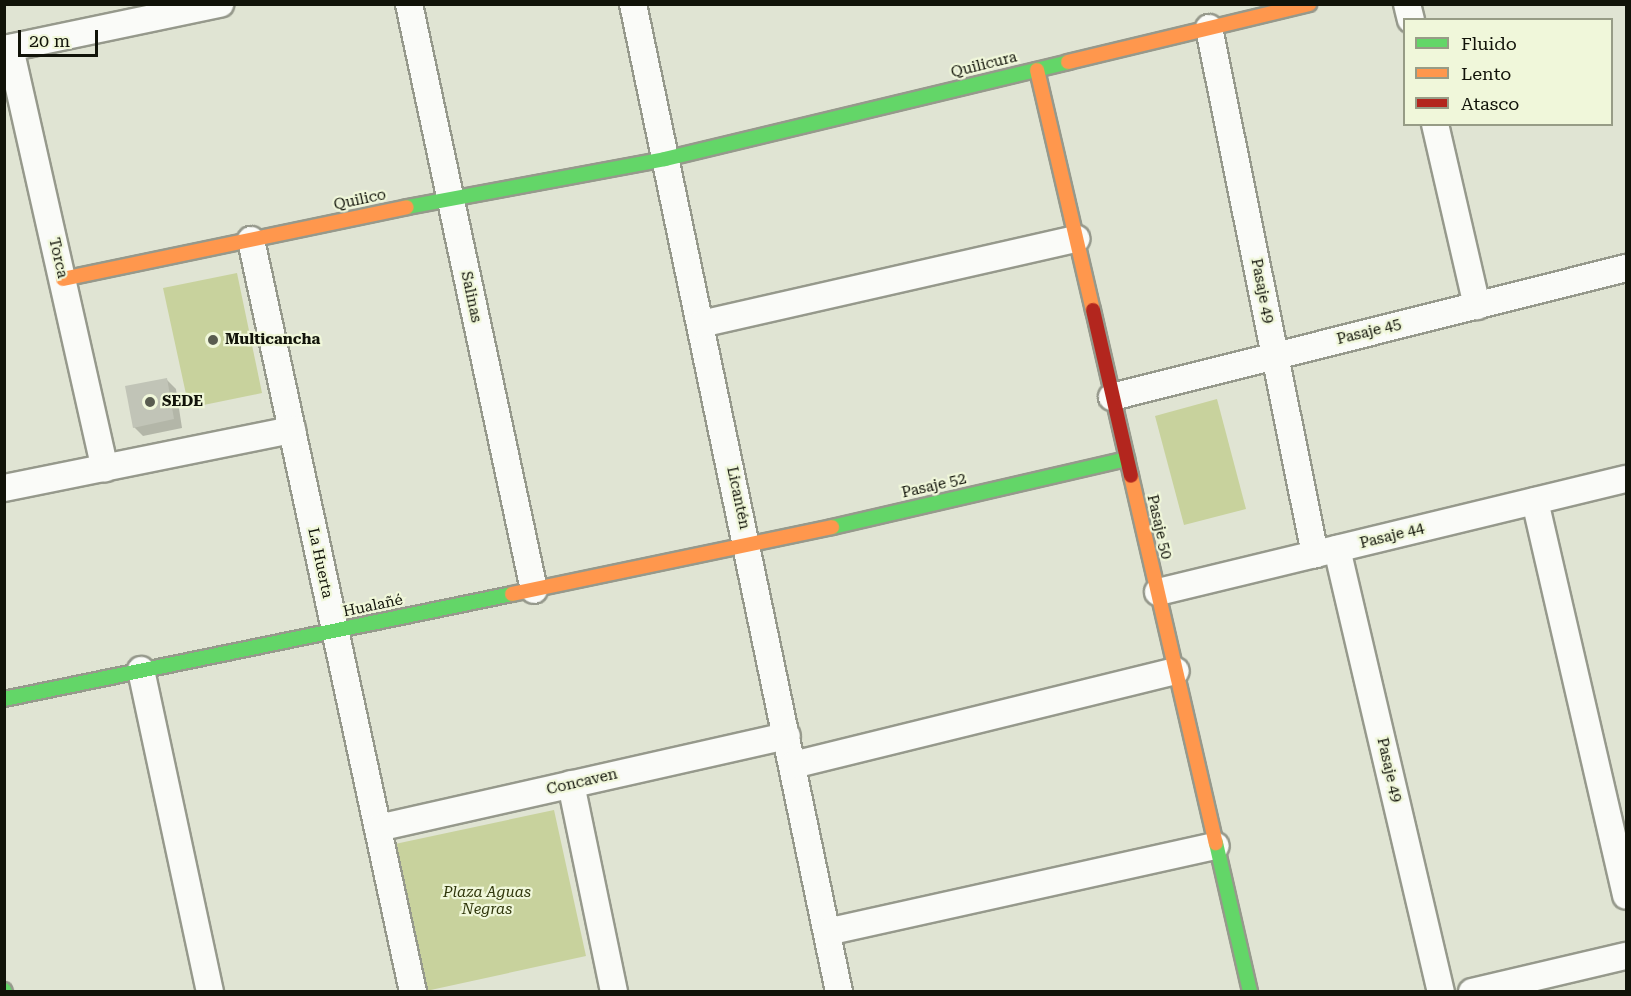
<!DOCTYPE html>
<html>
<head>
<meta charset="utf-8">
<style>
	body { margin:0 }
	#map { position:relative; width:1631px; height:996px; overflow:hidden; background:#e0e4d3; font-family:"Roboto Serif",serif }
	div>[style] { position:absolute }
	.green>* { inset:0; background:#c8d29d }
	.shadow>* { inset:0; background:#0003 }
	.building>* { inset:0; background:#c1c4b7 }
	.roads { filter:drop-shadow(2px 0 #96998c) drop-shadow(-2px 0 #96998c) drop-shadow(0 2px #96998c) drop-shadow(0 -2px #96998c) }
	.street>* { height:26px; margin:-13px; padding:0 13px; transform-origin:13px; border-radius:13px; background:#fafbf8 }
	.fast>* { height:14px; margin:-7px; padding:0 7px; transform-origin:7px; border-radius:7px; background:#63d668 }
	.slow>* { height:14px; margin:-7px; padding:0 7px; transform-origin:7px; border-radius:7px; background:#ff974d }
	.jam>* { height:14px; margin:-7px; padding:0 7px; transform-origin:7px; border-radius:7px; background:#b3261e }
	.dots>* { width:16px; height:16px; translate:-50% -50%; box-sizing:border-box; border:3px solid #f0f7da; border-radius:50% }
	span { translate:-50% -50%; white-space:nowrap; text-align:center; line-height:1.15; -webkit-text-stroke:4.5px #f0f7da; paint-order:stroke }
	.street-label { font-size:15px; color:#111309 }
	.poi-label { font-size:15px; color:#111309; font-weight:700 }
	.left { translate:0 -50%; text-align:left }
	.park-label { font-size:15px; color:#30370c; font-style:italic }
	.frame { position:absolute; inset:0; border:6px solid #111309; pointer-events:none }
	.legend { position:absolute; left:1403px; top:18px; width:210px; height:108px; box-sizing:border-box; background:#f0f7da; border:2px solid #979c86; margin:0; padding:8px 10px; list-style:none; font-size:18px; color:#111309 }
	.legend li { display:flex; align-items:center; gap:12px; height:30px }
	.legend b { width:30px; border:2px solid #979c86 }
	.scale { position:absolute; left:18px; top:30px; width:80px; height:27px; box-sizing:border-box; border:3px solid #111309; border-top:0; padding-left:8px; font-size:18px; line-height:21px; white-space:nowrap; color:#111309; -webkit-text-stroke:4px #f0f7da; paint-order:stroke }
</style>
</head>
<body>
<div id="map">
	<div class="green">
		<div style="clip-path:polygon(237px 273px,262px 393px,189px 408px,163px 288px)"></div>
		<div style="clip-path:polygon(1217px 399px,1246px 509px,1184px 525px,1155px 416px)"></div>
		<div style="clip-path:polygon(554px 810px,586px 956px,426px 991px,395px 844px)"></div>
	</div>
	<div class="shadow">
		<div style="clip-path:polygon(167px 380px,176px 389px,182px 428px,143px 436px,134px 427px)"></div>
	</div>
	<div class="building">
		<div style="clip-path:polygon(167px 378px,174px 419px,133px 428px,125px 386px)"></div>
	</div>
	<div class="roads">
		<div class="street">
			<div style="left:409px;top:4px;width:599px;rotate:77.96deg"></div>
			<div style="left:633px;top:4px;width:1009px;rotate:78.22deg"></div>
			<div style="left:1407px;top:4px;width:16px;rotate:76deg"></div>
			<div style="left:1209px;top:28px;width:537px;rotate:78.61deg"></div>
			<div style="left:10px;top:48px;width:431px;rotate:77.3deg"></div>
			<div style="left:4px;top:49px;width:221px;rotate:-11.8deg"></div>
			<div style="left:1435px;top:124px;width:187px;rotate:77deg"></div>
			<div style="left:251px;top:240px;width:769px;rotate:77.84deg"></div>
			<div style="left:701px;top:324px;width:385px;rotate:-12.8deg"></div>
			<div style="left:1112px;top:397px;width:530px;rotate:-14.09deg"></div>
			<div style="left:4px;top:488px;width:294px;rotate:-11.4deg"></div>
			<div style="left:1535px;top:501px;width:405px;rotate:77deg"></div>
			<div style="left:1337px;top:549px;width:455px;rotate:76.8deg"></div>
			<div style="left:1158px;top:592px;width:481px;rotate:-13.6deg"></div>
			<div style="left:141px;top:670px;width:329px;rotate:77.9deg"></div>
			<div style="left:793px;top:765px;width:394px;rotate:-13.8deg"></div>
			<div style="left:571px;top:784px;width:212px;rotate:78.3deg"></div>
			<div style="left:378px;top:828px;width:419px;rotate:-12.7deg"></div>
			<div style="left:827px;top:932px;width:398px;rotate:-12.5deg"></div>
			<div style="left:1472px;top:992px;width:158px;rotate:-13.2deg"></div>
		</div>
		<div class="fast">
			<div style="left:407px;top:207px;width:262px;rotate:-10.5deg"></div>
			<div style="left:665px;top:159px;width:415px;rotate:-13.5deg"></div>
			<div style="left:832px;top:527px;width:303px;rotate:-13deg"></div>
			<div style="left:4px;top:699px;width:519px;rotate:-11.68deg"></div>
			<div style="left:1216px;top:843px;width:153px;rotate:77.1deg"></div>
			<div style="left:4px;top:990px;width:2px;rotate:63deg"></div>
		</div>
		<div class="slow">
			<div style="left:1068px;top:62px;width:248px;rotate:-13.5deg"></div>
			<div style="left:1037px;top:70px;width:246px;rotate:76.9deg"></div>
			<div style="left:63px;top:279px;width:351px;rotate:-11.8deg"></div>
			<div style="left:1131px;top:476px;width:377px;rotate:77deg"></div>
			<div style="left:512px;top:594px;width:327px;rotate:-11.8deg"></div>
		</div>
		<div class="jam">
			<div style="left:1093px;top:310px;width:170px;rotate:77.1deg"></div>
		</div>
	</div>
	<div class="dots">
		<div style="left:213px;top:340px;background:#595c50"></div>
		<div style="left:150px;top:402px;background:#595c50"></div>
	</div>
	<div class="street-label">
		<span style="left:984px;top:65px;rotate:-14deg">Quilicura</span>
		<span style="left:360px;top:200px;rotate:-12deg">Quilico</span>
		<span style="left:58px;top:258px;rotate:77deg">Torca</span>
		<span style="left:1262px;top:291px;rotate:79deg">Pasaje 49</span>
		<span style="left:471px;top:297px;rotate:78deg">Salinas</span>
		<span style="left:1369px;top:332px;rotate:-14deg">Pasaje 45</span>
		<span style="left:934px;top:486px;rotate:-13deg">Pasaje 52</span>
		<span style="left:738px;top:498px;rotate:78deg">Licantén</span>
		<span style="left:1159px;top:527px;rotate:77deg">Pasaje 50</span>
		<span style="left:1392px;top:536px;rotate:-14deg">Pasaje 44</span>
		<span style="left:320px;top:563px;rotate:78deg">La Huerta</span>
		<span style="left:373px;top:606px;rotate:-12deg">Hualañé</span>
		<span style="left:1389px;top:770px;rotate:77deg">Pasaje 49</span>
		<span style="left:582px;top:782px;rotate:-13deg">Concaven</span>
	</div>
	<div class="poi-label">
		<span class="left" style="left:225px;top:340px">Multicancha</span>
		<span class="left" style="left:162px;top:402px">SEDE</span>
	</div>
	<div class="park-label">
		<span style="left:487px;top:901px">Plaza Aguas<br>Negras</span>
	</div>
	<div class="frame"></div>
	<ul class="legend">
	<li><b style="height:8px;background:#63d668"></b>Fluido</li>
	<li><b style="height:8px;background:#ff974d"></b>Lento</li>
	<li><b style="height:8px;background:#b3261e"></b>Atasco</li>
	</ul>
	<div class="scale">20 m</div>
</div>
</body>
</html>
